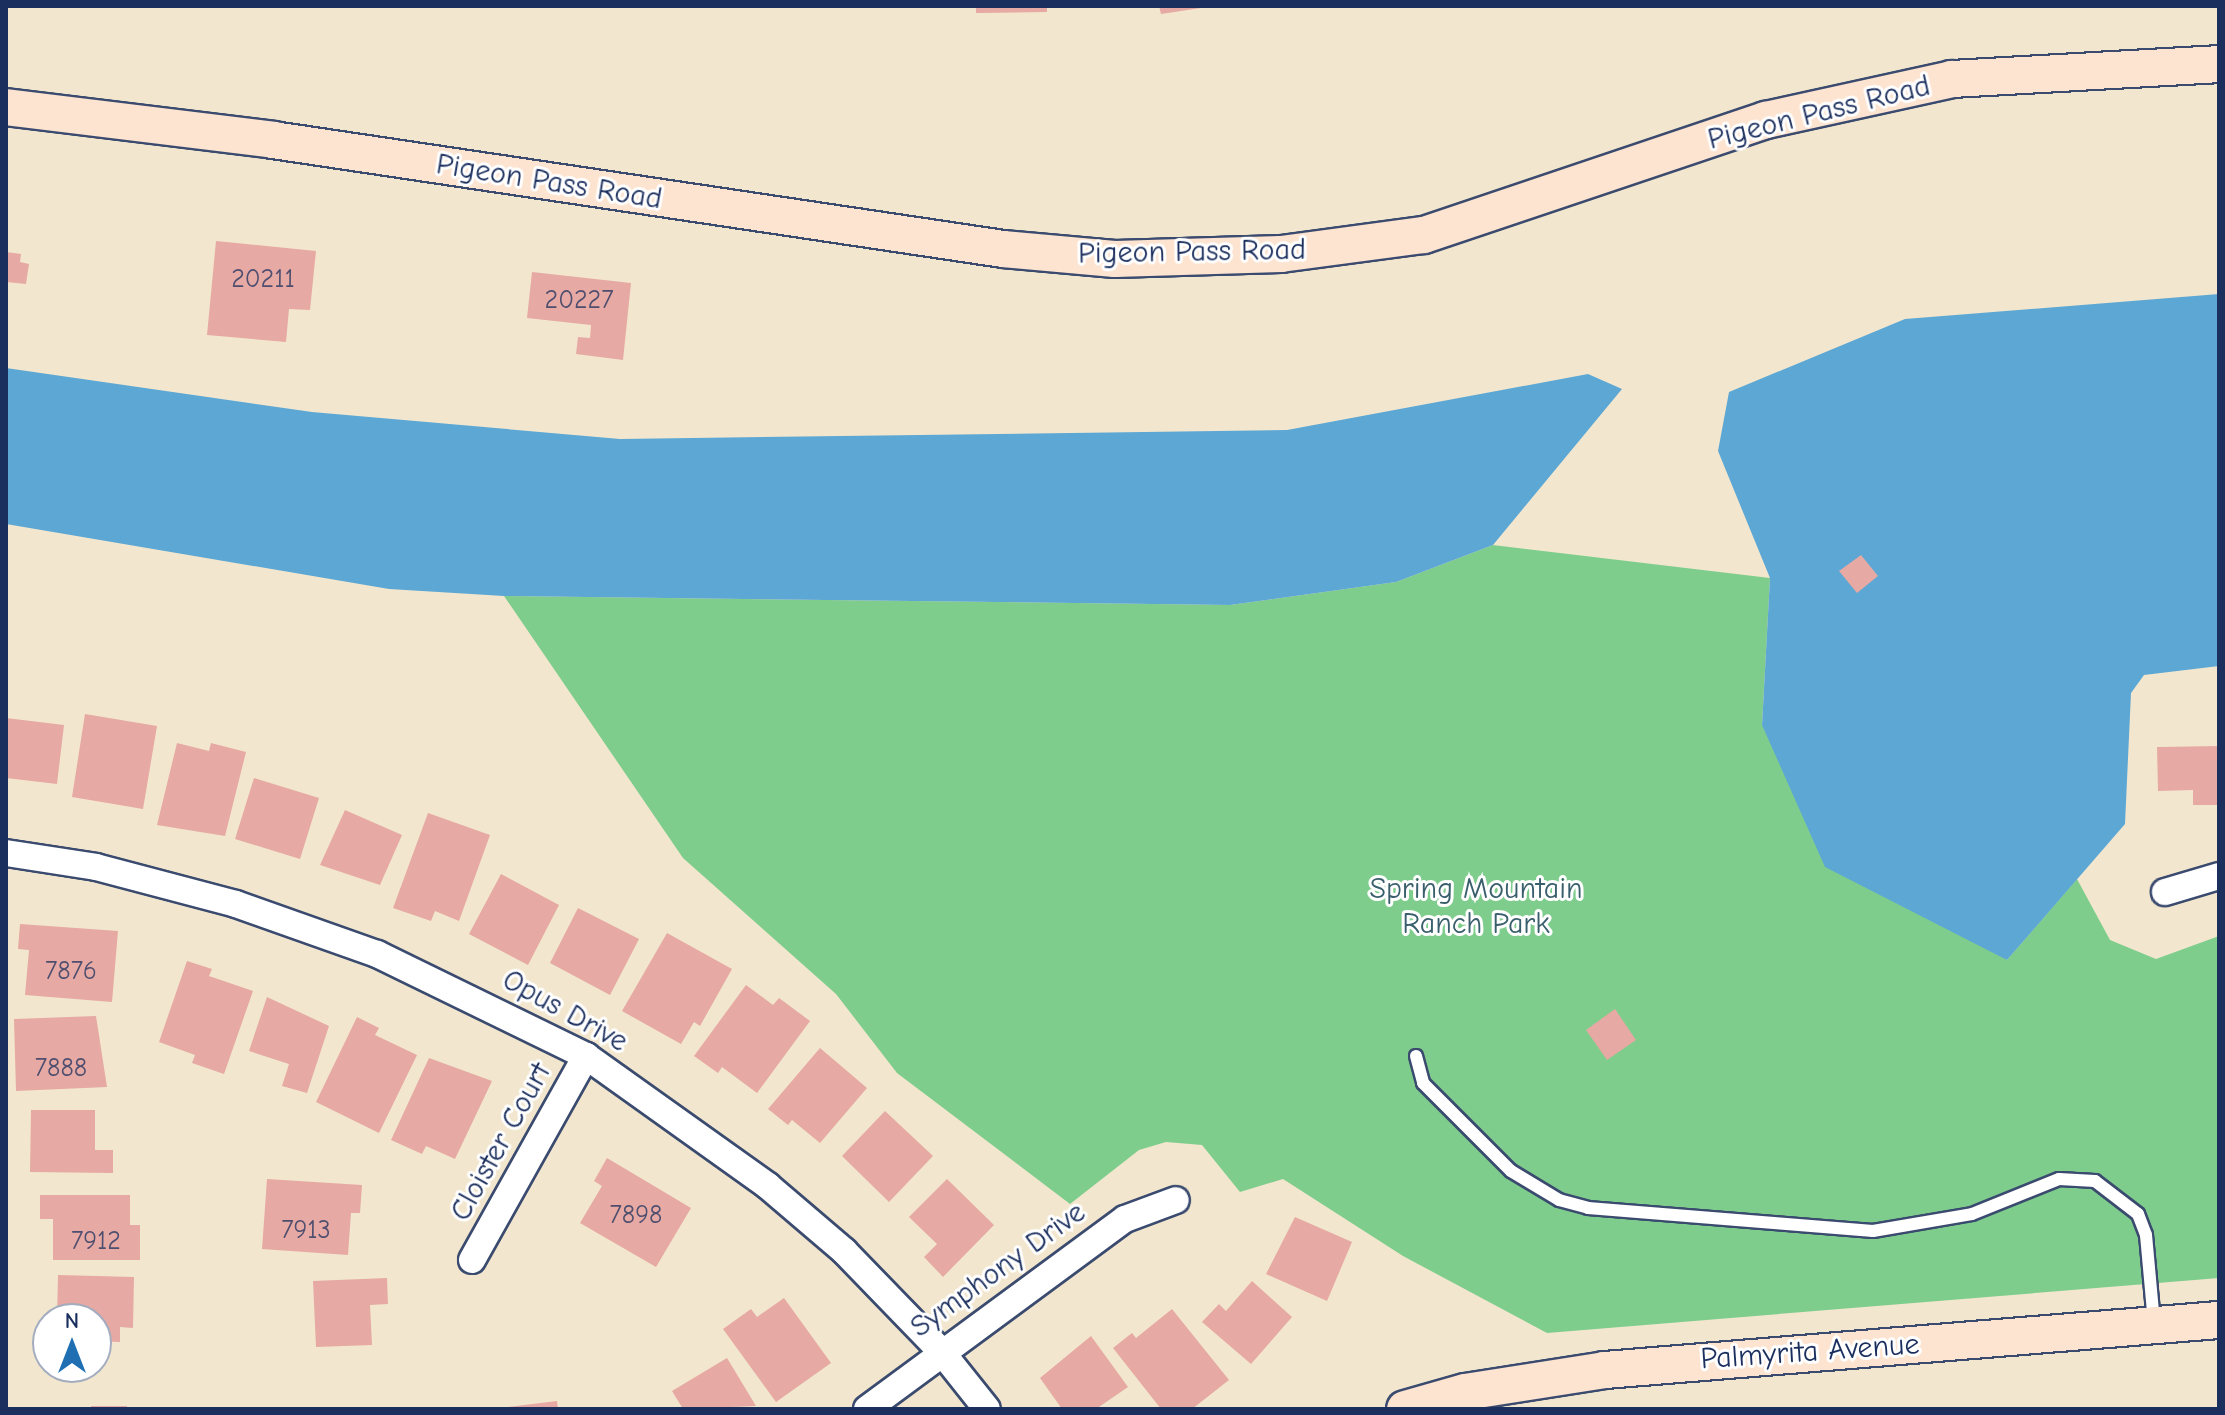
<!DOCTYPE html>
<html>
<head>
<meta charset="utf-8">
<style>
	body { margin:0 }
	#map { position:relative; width:2225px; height:1415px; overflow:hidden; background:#f2e7ce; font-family:"Comic Neue",sans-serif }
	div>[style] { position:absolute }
	.green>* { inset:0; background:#7fcd8d }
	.water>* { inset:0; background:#5da7d5 }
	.building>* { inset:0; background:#e6a9a3 }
	.roads { filter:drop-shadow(2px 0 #3b4b6f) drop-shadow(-2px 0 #3b4b6f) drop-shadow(0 2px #3b4b6f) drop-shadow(0 -2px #3b4b6f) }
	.lane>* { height:12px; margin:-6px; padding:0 6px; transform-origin:6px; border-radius:6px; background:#fff }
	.street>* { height:26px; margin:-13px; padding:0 13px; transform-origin:13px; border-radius:13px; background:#fff }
	.secondary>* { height:36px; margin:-18px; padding:0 18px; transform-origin:18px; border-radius:18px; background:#fde4d1 }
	span { translate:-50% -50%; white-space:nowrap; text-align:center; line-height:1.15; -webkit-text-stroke:6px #fff; paint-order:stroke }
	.number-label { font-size:26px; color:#4e4e6f }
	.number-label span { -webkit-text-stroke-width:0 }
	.street-label { font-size:30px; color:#1b2f5e }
	.park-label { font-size:30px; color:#395e6c }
	.frame { position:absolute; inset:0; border:8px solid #1b2f5e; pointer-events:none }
	.north { position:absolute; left:32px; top:1303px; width:80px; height:80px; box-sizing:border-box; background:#fff; border:2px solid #a4acbf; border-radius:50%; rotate:0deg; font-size:22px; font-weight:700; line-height:32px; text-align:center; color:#1b2f5e }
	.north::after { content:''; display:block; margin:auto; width:28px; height:36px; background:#1f6fb2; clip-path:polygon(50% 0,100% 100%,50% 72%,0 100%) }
</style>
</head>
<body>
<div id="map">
	<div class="green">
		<div style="clip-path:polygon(1493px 545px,1770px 578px,1762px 725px,2007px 960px,2077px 879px,2110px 940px,2156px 959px,2219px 936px,2219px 1278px,1547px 1333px,1403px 1256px,1283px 1179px,1240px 1192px,1202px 1145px,1166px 1142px,1139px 1150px,1070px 1204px,897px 1073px,836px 994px,683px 858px,504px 596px,1230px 605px,1396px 582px)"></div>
	</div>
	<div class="water">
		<div style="clip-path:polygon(2219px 294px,2219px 666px,2144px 675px,2131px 693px,2125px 824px,2007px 960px,1825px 867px,1762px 725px,1770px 578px,1718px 451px,1729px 392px,1905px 319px)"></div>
		<div style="clip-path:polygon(6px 368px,312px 412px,620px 439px,1287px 430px,1588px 374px,1622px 389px,1493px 545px,1396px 582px,1230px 605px,504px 596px,389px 589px,6px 524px)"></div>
	</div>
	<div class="building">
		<div style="clip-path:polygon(976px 6px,1047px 6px,1047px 12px,976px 13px)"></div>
		<div style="clip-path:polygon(1159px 6px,1201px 6px,1201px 8px,1161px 14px)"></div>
		<div style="clip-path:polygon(216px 241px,316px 251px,310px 310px,289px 309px,286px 342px,207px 335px)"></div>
		<div style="clip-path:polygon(6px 252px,21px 254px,20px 262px,29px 264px,26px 284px,6px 282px)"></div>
		<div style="clip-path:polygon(532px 272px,631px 283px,623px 360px,576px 354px,578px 337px,590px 338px,591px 325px,527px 318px)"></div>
		<div style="clip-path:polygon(1861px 555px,1878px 576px,1857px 593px,1839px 571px)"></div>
		<div style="clip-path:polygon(85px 714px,157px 726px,143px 809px,72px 797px)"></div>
		<div style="clip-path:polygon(6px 718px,64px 725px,57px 784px,6px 778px)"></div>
		<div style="clip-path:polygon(177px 743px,209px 751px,211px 743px,246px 752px,225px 836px,157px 825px)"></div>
		<div style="clip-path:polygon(2219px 746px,2219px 805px,2193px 805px,2193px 790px,2158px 791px,2157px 747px)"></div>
		<div style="clip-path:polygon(254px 778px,319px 798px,300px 859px,235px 839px)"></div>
		<div style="clip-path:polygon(345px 810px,402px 835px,380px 885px,320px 865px)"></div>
		<div style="clip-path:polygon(428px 813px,490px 835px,459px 921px,435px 911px,431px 921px,393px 908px)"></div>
		<div style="clip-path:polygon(501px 874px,559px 905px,528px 965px,469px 934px)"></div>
		<div style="clip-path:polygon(578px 908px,639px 939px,610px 995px,550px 963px)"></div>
		<div style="clip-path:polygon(20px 924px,118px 931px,112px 1002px,25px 995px,29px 950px,18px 949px)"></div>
		<div style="clip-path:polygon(667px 933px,732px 969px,700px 1026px,694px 1022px,681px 1044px,622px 1011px)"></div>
		<div style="clip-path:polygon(187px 961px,212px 969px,209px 976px,253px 991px,224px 1074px,192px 1063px,195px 1055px,159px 1042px)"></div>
		<div style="clip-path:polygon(746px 985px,773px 1005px,779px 998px,810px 1021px,757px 1093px,722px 1067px,718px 1073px,694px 1056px)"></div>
		<div style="clip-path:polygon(267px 997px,329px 1026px,307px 1093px,282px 1086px,289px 1064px,249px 1051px)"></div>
		<div style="clip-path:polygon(1615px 1009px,1636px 1040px,1607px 1060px,1586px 1030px)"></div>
		<div style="clip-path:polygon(96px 1016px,107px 1087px,16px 1091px,14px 1019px)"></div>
		<div style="clip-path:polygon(357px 1017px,379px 1028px,375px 1035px,417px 1055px,379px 1133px,316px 1102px)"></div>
		<div style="clip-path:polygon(820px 1048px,867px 1088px,820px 1143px,792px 1120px,788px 1125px,768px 1109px)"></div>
		<div style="clip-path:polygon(429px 1058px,492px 1081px,455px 1159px,426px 1146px,422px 1154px,391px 1140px)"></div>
		<div style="clip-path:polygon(31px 1110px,95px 1110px,95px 1150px,113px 1150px,113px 1173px,30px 1172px)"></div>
		<div style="clip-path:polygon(885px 1111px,933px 1156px,889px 1202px,842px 1156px)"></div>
		<div style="clip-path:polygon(607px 1158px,691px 1208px,656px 1267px,580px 1223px,602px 1186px,594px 1181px)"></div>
		<div style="clip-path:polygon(267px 1179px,362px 1185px,360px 1213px,351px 1213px,348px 1255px,262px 1249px)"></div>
		<div style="clip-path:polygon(947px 1179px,994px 1225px,943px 1277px,924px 1257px,937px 1244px,909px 1217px)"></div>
		<div style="clip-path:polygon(40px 1195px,130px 1195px,130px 1225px,140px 1225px,140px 1260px,53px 1260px,53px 1219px,40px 1219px)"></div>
		<div style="clip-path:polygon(1295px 1217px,1352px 1242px,1327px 1301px,1266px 1274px)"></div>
		<div style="clip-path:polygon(58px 1275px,134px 1277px,133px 1328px,120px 1327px,120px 1342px,96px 1341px,96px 1319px,57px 1319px)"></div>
		<div style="clip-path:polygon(387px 1278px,388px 1304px,370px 1305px,372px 1345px,316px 1347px,313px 1281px)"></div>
		<div style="clip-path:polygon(1252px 1281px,1292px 1317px,1251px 1364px,1202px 1322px,1219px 1304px,1226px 1311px)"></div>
		<div style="clip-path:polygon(784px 1298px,831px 1363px,776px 1402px,723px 1329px,751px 1309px,757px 1317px)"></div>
		<div style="clip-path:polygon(1172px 1309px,1229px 1380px,1192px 1409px,1161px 1409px,1113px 1348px,1132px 1333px,1136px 1338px)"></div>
		<div style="clip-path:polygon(1091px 1336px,1128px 1387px,1096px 1409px,1062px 1409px,1040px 1378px)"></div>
		<div style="clip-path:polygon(727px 1358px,756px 1406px,683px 1409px,672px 1391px)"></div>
		<div style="clip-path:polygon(557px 1401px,558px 1409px,507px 1409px,507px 1407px)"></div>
		<div style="clip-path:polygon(91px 1406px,127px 1406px,127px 1409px,91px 1409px)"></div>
	</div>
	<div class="roads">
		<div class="lane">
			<div style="left:1416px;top:1056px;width:28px;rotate:75deg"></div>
			<div style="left:1423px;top:1083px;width:124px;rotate:45deg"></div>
			<div style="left:1511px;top:1171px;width:56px;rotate:31.1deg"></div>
			<div style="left:1559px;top:1200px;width:30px;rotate:15deg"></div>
			<div style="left:1588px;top:1208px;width:286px;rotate:4.6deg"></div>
			<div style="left:1873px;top:1231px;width:100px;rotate:-9.7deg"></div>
			<div style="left:1972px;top:1214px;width:94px;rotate:-21.9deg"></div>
			<div style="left:2059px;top:1179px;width:36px;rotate:3deg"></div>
			<div style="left:2095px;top:1181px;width:54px;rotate:37.5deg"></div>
			<div style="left:2138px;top:1214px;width:22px;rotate:69deg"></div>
			<div style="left:2146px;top:1235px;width:88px;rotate:84.8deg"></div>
		</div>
		<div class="street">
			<div style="left:6px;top:853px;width:91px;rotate:8.8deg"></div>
			<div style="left:96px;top:867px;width:145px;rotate:14.8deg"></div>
			<div style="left:236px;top:904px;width:150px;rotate:19.5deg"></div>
			<div style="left:377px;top:954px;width:233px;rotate:26deg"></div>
			<div style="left:586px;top:1056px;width:224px;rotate:35.5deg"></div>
			<div style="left:768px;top:1186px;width:100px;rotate:40.5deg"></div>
			<div style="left:844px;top:1251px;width:138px;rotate:45.9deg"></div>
			<div style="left:940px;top:1350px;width:75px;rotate:51.5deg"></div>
			<div style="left:2165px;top:892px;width:56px;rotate:-16.5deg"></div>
			<div style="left:472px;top:1260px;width:234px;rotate:-60.8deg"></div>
			<div style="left:867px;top:1409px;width:320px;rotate:-36.4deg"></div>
			<div style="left:1125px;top:1219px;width:54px;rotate:-20.4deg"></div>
		</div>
		<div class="secondary">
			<div style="left:6px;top:107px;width:269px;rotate:7deg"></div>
			<div style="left:273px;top:140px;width:738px;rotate:8.49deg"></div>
			<div style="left:1003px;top:249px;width:112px;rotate:5.1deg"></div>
			<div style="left:1115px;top:259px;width:166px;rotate:-1.7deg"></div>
			<div style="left:1281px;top:254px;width:144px;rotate:-7.6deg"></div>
			<div style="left:1424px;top:235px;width:361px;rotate:-18.6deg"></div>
			<div style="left:1766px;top:120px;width:190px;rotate:-12.4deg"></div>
			<div style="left:1952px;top:79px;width:267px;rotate:-3.2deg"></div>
			<div style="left:1405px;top:1409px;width:62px;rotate:-15.8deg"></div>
			<div style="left:1465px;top:1392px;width:142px;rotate:-8.9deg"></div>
			<div style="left:1605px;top:1370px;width:616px;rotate:-4.66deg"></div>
		</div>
	</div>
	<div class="number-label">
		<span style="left:263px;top:280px">20211</span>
		<span style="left:579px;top:301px">20227</span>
		<span style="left:71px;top:972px">7876</span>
		<span style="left:61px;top:1069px">7888</span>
		<span style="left:636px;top:1216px">7898</span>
		<span style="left:306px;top:1231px">7913</span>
		<span style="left:96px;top:1242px">7912</span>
	</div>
	<div class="street-label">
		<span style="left:1819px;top:113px;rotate:-14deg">Pigeon Pass Road</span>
		<span style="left:549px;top:182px;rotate:9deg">Pigeon Pass Road</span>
		<span style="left:1192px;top:252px;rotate:-1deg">Pigeon Pass Road</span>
		<span style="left:565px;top:1011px;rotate:29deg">Opus Drive</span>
		<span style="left:501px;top:1142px;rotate:-61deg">Cloister Court</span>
		<span style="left:998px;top:1270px;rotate:-36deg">Symphony Drive</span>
		<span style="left:1810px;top:1352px;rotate:-4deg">Palmyrita Avenue</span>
	</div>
	<div class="park-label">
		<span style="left:1476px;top:906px">Spring Mountain<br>Ranch Park</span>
	</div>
	<div class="frame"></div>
	<div class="north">N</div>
</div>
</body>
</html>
